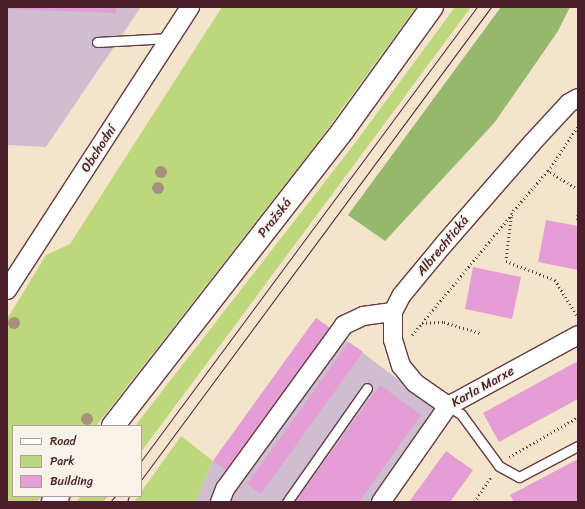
<!DOCTYPE html>
<html>
<head>
<meta charset="utf-8">
<style>
	body { margin:0 }
	#map { position:relative; width:585px; height:509px; overflow:hidden; background:#f5e4cc; font-family:Sriracha,sans-serif }
	div>[style] { position:absolute }
	.industrial>* { inset:0; background:#cebed0 }
	.green>* { inset:0; background:#bdd77c }
	.forest>* { inset:0; background:#96b86c }
	.building>* { inset:0; background:#e49ed5 }
	.path>* { height:2.5px; margin-top:-1.25px; transform-origin:0; background:repeating-linear-gradient(90deg,#643d43 0 1px,transparent 0 4px) }
	.roads { filter:drop-shadow(1px 0 #643d43) drop-shadow(-1px 0 #643d43) drop-shadow(0 1px #643d43) drop-shadow(0 -1px #643d43) }
	.service>* { height:9px; margin:-4.5px; padding:0 4.5px; transform-origin:4.5px; border-radius:4.5px; background:#fff }
	.minor>* { height:18px; margin:-9px; padding:0 9px; transform-origin:9px; border-radius:9px; background:#fff }
	.primary>* { height:22px; margin:-11px; padding:0 11px; transform-origin:11px; border-radius:11px; background:#fff }
	.tram>* { height:1px; margin:-0.5px; padding:0 0.5px; transform-origin:0.5px; border-radius:0.5px; background:#4a1f2b }
	.trees>* { width:12px; height:12px; margin:-6px; border-radius:50%; background:#a7917e }
	span { translate:-50% -50%; white-space:nowrap; text-align:center; line-height:1.15; -webkit-text-stroke:3.5px #f7f3e8; paint-order:stroke }
	.street-label { font-size:13px; color:#4a1f2b }
	.frame { position:absolute; inset:0; border:8px solid #4a1f2b; pointer-events:none }
	.legend { position:absolute; left:12px; top:425px; width:130px; height:72px; box-sizing:border-box; background:#f7f3e8; border:1px solid #b29e9c; margin:0; padding:5px 7px; list-style:none; font-size:12px; color:#4a1f2b }
	.legend li { display:flex; align-items:center; gap:8px; height:20px }
	.legend b { width:20px; border:1px solid #b29e9c }
</style>
</head>
<body>
<div id="map">
	<div class="industrial">
		<div style="clip-path:polygon(7px 7px,141px 7px,46px 147px,7px 145px)"></div>
		<div style="clip-path:polygon(316px 318px,438px 409px,376px 502px,195px 502px,213px 461px)"></div>
	</div>
	<div class="green">
		<div style="clip-path:polygon(222px 7px,416px 7px,315px 146px,96px 426px,13px 426px,13px 496px,42px 496px,37px 502px,7px 502px,7px 319px,46px 255px,70px 244px)"></div>
		<div style="clip-path:polygon(455px 7px,471px 7px,141px 452px,141px 426px,135px 426px,355px 143px)"></div>
		<div style="clip-path:polygon(181px 436px,213px 461px,195px 502px,134px 502px)"></div>
		<div style="clip-path:polygon(81px 496px,108px 496px,103px 502px,76px 502px)"></div>
	</div>
	<div class="forest">
		<div style="clip-path:polygon(501px 7px,570px 7px,558px 31px,495px 122px,385px 241px,348px 215px)"></div>
	</div>
	<div class="building">
		<div style="clip-path:polygon(7px 7px,116px 7px,116px 13px,7px 9px)"></div>
		<div style="clip-path:polygon(546px 220px,578px 226px,578px 270px,538px 262px)"></div>
		<div style="clip-path:polygon(473px 267px,521px 277px,512px 319px,465px 309px)"></div>
		<div style="clip-path:polygon(316px 318px,330px 328px,227px 471px,213px 461px)"></div>
		<div style="clip-path:polygon(349px 342px,363px 352px,261px 494px,247px 484px)"></div>
		<div style="clip-path:polygon(578px 361px,578px 399px,499px 442px,483px 413px)"></div>
		<div style="clip-path:polygon(380px 385px,421px 415px,359px 502px,295px 502px)"></div>
		<div style="clip-path:polygon(446px 451px,473px 470px,450px 502px,409px 502px)"></div>
		<div style="clip-path:polygon(578px 459px,578px 502px,514px 502px,510px 495px)"></div>
	</div>
	<div class="path">
		<div style="left:548px;top:171px;width:54px;rotate:-56.3deg"></div>
		<div style="left:578px;top:190px;width:36px;rotate:-148deg"></div>
		<div style="left:548px;top:171px;width:55px;rotate:130.6deg"></div>
		<div style="left:512px;top:213px;width:48px;rotate:97.1deg"></div>
		<div style="left:506px;top:261px;width:53px;rotate:21.2deg"></div>
		<div style="left:555px;top:280px;width:44px;rotate:58.1deg"></div>
		<div style="left:577px;top:220px;width:6px;rotate:-81deg"></div>
		<div style="left:422px;top:323px;width:22px;rotate:-3deg"></div>
		<div style="left:444px;top:322px;width:38px;rotate:17deg"></div>
		<div style="left:412px;top:335px;width:157px;rotate:-50.4deg"></div>
		<div style="left:509px;top:457px;width:80px;rotate:-30.1deg"></div>
		<div style="left:474px;top:502px;width:30px;rotate:-56deg"></div>
	</div>
	<div class="roads">
		<div class="service">
			<div style="left:97px;top:42px;width:73px;rotate:-3.1deg"></div>
			<div style="left:448px;top:406px;width:15px;rotate:32deg"></div>
			<div style="left:461px;top:414px;width:64px;rotate:53.8deg"></div>
			<div style="left:499px;top:466px;width:23px;rotate:29deg"></div>
			<div style="left:519px;top:477px;width:67px;rotate:-27.7deg"></div>
			<div style="left:287px;top:502px;width:139px;rotate:-54.9deg"></div>
		</div>
		<div class="minor">
			<div style="left:7px;top:290px;width:337px;rotate:-57.1deg"></div>
			<div style="left:448px;top:406px;width:40px;rotate:-145.1deg"></div>
			<div style="left:415px;top:383px;width:22px;rotate:-129deg"></div>
			<div style="left:401px;top:366px;width:27px;rotate:-107deg"></div>
			<div style="left:393px;top:340px;width:28px;rotate:-90deg"></div>
			<div style="left:393px;top:312px;width:18px;rotate:-63deg"></div>
			<div style="left:401px;top:296px;width:67px;rotate:-50.4deg"></div>
			<div style="left:444px;top:244px;width:134px;rotate:-48.9deg"></div>
			<div style="left:532px;top:143px;width:54px;rotate:-47.2deg"></div>
			<div style="left:569px;top:103px;width:10px;rotate:-29deg"></div>
			<div style="left:220px;top:502px;width:14px;rotate:-69deg"></div>
			<div style="left:225px;top:489px;width:203px;rotate:-54deg"></div>
			<div style="left:344px;top:325px;width:21px;rotate:-25deg"></div>
			<div style="left:363px;top:316px;width:30px;rotate:-8deg"></div>
			<div style="left:381px;top:502px;width:117px;rotate:-55.1deg"></div>
			<div style="left:448px;top:406px;width:148px;rotate:-28.6deg"></div>
		</div>
		<div class="primary">
			<div style="left:113px;top:426px;width:376px;rotate:-52.1deg"></div>
			<div style="left:344px;top:129px;width:150px;rotate:-54.2deg"></div>
			<div style="left:53px;top:502px;width:8px;rotate:-50deg"></div>
		</div>
	</div>
	<div class="tram">
		<div style="left:141px;top:461px;width:565px;rotate:-53.5deg"></div>
		<div style="left:141px;top:480px;width:588px;rotate:-53.5deg"></div>
		<div style="left:110px;top:502px;width:8px;rotate:-50deg"></div>
		<div style="left:127px;top:502px;width:6px;rotate:-72deg"></div>
	</div>
	<div class="trees">
		<div style="left:161px;top:172px"></div>
		<div style="left:158px;top:188px"></div>
		<div style="left:14px;top:323px"></div>
		<div style="left:87px;top:419px"></div>
	</div>
	<div class="street-label">
		<span style="left:99px;top:149px;rotate:-57deg">Obchodní</span>
		<span style="left:275px;top:218px;rotate:-52deg">Pražská</span>
		<span style="left:443px;top:246px;rotate:-50deg">Albrechtická</span>
		<span style="left:483px;top:387px;rotate:-29deg">Karla Marxe</span>
	</div>
	<div class="frame"></div>
	<ul class="legend">
	<li><b style="height:5px;background:#fff"></b>Road</li>
	<li><b style="height:11px;background:#bdd77c"></b>Park</li>
	<li><b style="height:11px;background:#e49ed5"></b>Building</li>
	</ul>
</div>
</body>
</html>
